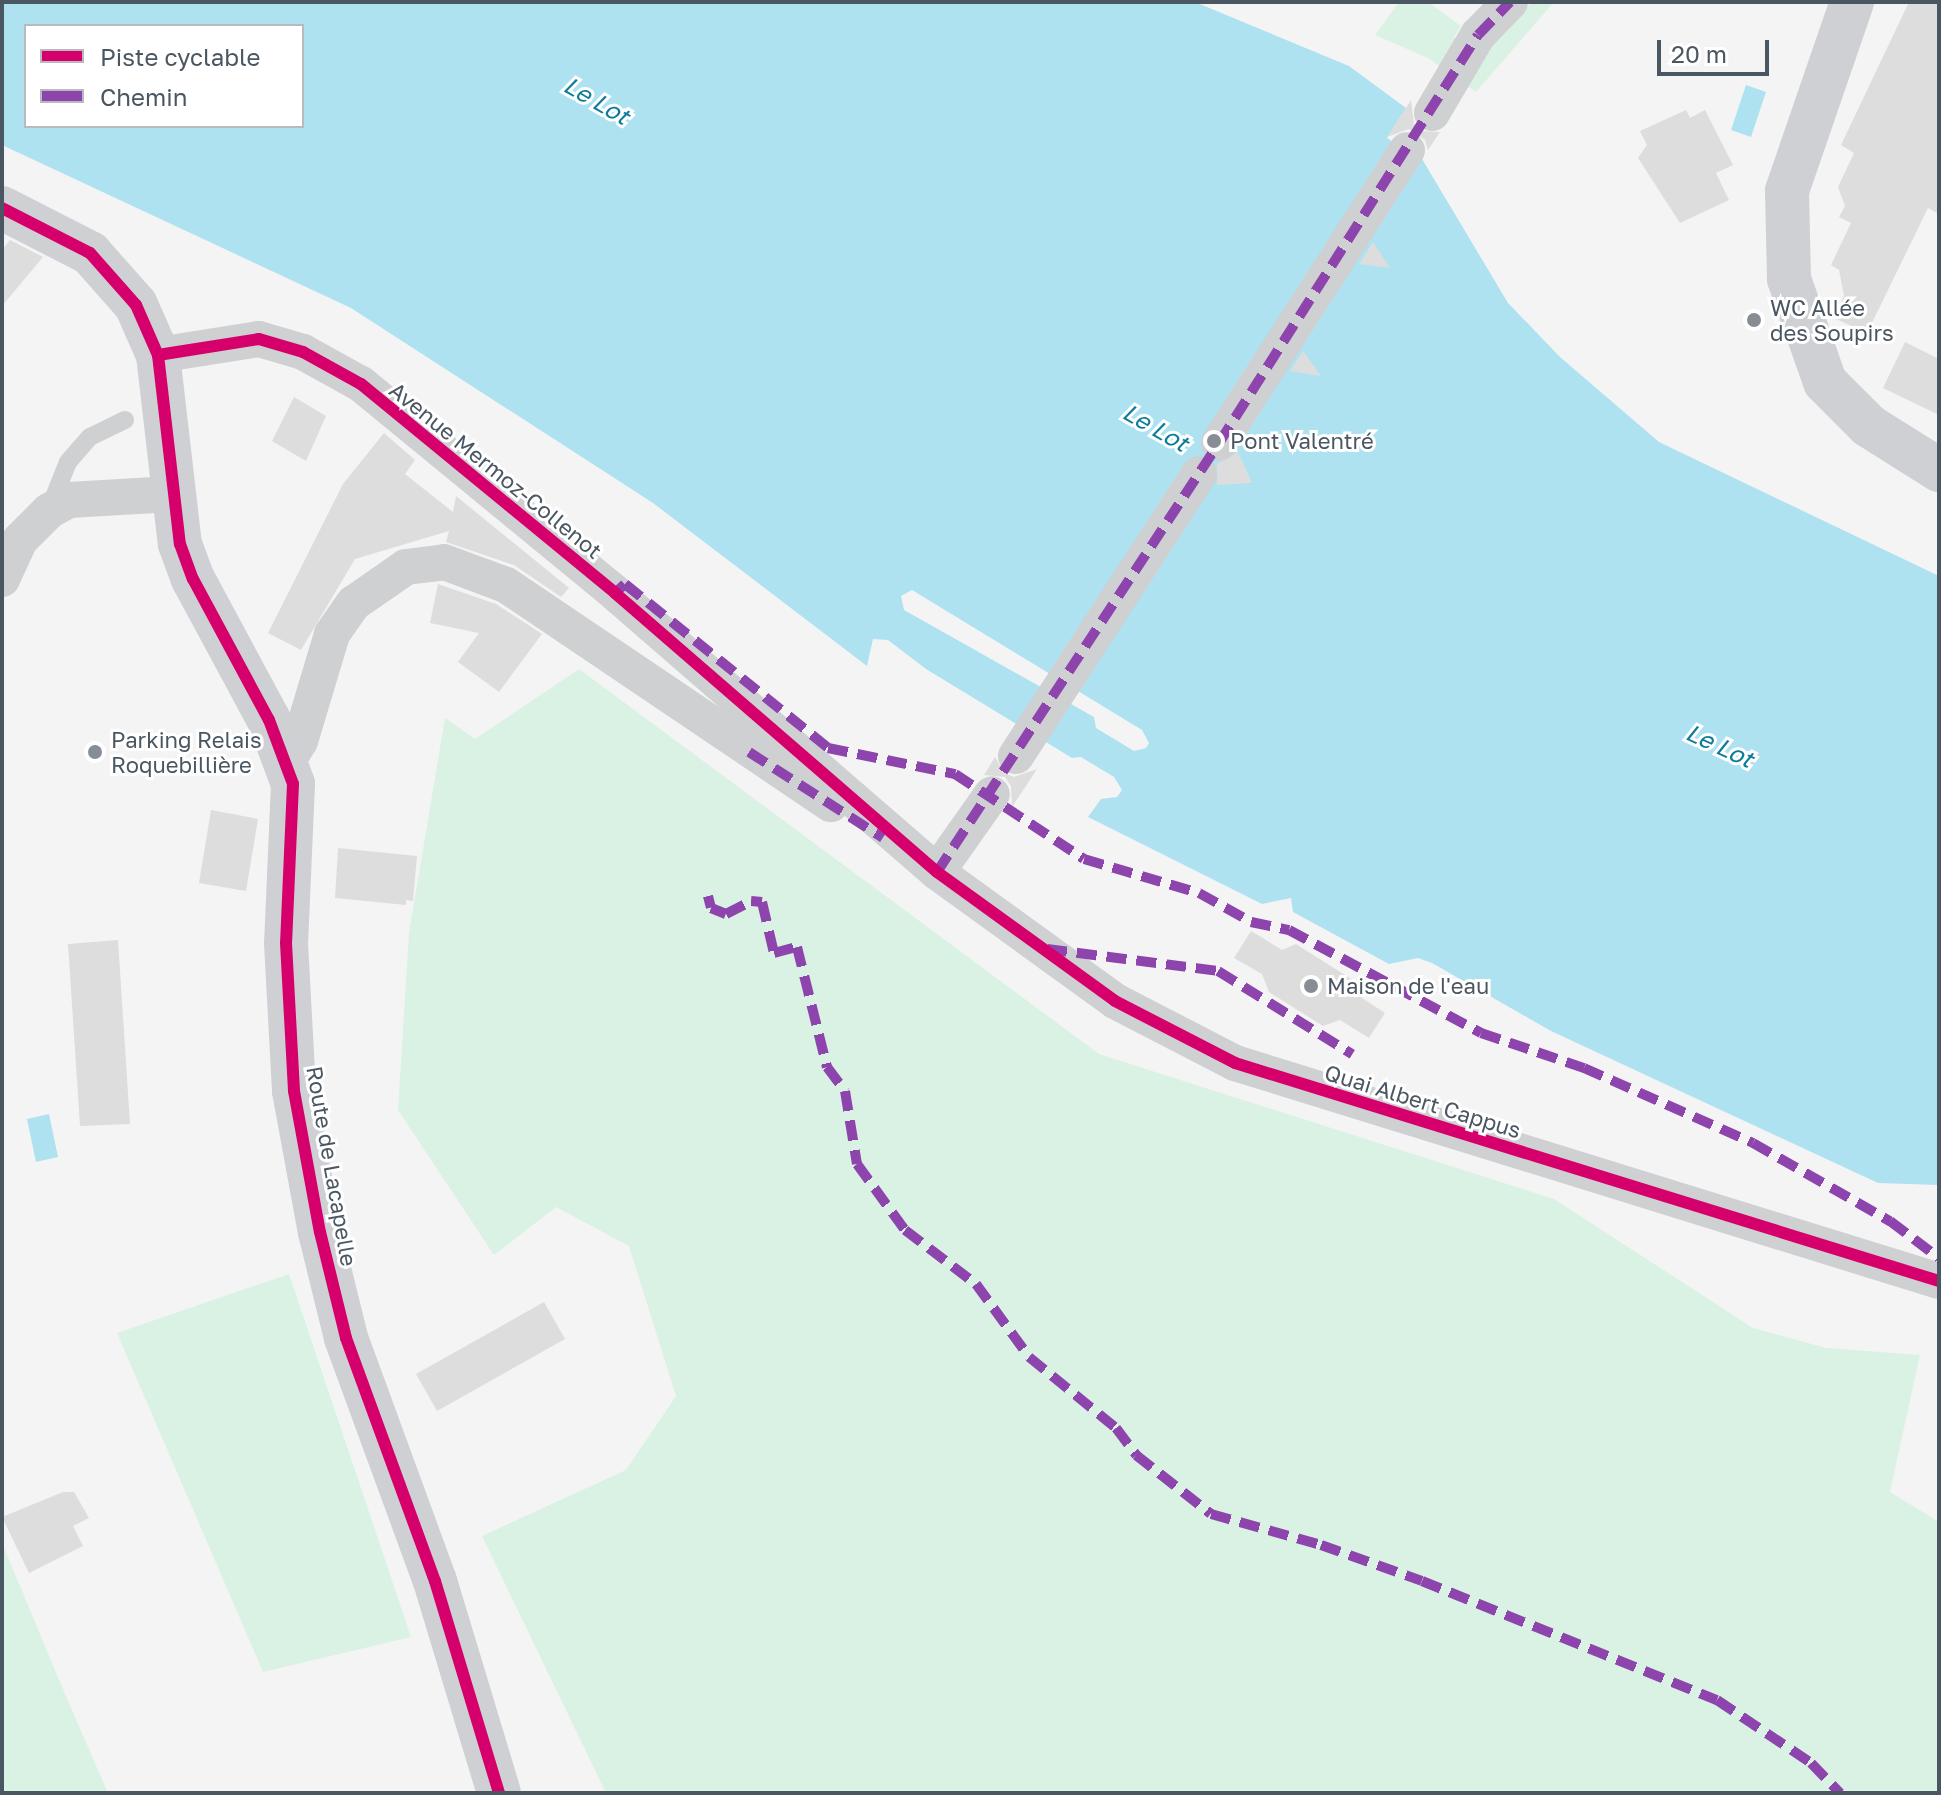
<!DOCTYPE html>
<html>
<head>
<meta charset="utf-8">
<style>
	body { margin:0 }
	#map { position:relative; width:1941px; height:1795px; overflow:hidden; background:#f4f4f4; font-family:"Golos Text",sans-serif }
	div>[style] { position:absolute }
	.green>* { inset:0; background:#d9f2e3 }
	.water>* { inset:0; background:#aee2f0 }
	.building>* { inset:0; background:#ddddde }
	.lane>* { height:18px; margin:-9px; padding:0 9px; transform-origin:9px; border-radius:9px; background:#ced0d2 }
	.street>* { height:36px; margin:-18px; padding:0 18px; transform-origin:18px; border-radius:18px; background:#ced0d2 }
	.secondary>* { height:44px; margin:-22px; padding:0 22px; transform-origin:22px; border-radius:22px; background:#ced0d4 }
	.quiet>* { height:10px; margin-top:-5px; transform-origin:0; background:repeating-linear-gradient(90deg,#8e44ad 0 20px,transparent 0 30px) }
	.cycleway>* { height:12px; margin:-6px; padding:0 6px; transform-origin:6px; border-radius:6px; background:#d6006c }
	.dots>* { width:22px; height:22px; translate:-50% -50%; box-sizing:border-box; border:4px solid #fff; border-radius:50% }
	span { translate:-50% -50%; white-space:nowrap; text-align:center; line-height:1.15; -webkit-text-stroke:6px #fff; paint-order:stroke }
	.poi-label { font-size:22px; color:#4a5661 }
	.left { translate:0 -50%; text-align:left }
	.street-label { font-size:22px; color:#4a5661 }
	.water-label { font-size:24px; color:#0c7c9b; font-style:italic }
	.frame { position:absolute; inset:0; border:4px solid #4a5661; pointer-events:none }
	.legend { position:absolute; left:24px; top:24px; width:280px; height:104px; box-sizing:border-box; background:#fff; border:2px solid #b7bbc0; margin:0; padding:10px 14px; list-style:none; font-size:24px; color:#4a5661 }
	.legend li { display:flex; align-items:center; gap:16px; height:40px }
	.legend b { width:40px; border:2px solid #b7bbc0 }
	.scale { position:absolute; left:1657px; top:40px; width:112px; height:36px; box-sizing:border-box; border:4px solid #4a5661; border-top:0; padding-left:10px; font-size:24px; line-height:28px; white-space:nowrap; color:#4a5661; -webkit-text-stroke:6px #fff; paint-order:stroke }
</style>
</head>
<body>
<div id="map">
	<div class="green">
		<div style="clip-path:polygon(1399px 2px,1428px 2px,1461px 26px,1454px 37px,1484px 59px,1491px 44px,1532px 2px,1554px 2px,1476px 92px,1428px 58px,1375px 35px)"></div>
		<div style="clip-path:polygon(579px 669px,1099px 1054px,1554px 1199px,1753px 1328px,1826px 1348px,1920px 1355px,1890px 1492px,1939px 1522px,1939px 1793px,606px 1793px,482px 1536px,626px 1470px,676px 1396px,629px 1246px,556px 1207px,494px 1255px,398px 1110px,409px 933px,445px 718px,475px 739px)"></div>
		<div style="clip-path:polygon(289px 1274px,411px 1637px,263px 1672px,117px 1333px)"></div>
		<div style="clip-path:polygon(2px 1543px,65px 1694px,108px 1793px,2px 1793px)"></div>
	</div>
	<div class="water">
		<div style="clip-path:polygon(evenodd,2px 2px,1195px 2px,1349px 66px,1406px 108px,1387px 138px,1422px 159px,1508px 303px,1560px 357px,1659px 442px,1939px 576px,1939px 1185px,1878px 1183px,1551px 1031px,1432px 963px,1418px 958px,1389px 964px,1293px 912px,1291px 898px,1262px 904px,1088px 817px,1101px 799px,1117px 797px,1122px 790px,1114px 777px,1081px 757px,1072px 758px,926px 669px,888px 640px,873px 639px,867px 666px,653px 503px,351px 308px,2px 145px,2px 2px,26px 26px,302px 26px,302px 126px,26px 126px,26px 26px,2px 2px,912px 590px,1142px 730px,1149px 743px,1146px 748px,1134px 751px,1096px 728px,1094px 717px,904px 610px,901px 596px,912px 590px)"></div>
		<div style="clip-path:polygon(1746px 85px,1766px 92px,1751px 137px,1731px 130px)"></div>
		<div style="clip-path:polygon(49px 1114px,58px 1157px,36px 1162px,27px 1119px)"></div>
	</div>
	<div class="building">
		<div style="clip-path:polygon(1909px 2px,1939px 2px,1939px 214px,1928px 208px,1867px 333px,1834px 318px,1844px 296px,1839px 270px,1831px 265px,1851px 223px,1839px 217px,1845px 206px,1838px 187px,1854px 153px,1841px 145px)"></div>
		<div style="clip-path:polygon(1411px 100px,1414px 124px,1422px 131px,1440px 132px,1428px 150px,1425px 140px,1409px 129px,1387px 137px)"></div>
		<div style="clip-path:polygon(1686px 110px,1690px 118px,1705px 110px,1733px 165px,1716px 173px,1729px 200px,1680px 223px,1638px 158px,1647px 145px,1640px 131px)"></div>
		<div style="clip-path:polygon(10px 240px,43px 257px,2px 306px,2px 250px)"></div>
		<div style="clip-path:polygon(1373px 242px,1390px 268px,1359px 264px)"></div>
		<div style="clip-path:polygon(1905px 342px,1939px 359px,1939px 415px,1883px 388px)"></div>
		<div style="clip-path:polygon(1303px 351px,1321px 376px,1290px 371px)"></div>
		<div style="clip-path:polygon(294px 397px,326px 416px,306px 461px,272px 441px)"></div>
		<div style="clip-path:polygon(384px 433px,415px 460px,405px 474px,453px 512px,456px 496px,569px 588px,561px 597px,514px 565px,446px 542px,449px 531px,355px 559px,301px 650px,268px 633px,343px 484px)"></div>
		<div style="clip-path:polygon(1238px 452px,1252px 483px,1217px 485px,1217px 464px)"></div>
		<div style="clip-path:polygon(438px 584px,496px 604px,542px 634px,499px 692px,458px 662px,479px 633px,430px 623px)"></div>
		<div style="clip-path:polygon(995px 757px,1004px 773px,1014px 777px,1037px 769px,1012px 807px,1011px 786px,1005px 777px,984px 775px)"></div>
		<div style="clip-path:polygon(211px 810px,258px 819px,246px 891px,199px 883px)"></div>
		<div style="clip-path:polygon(338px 848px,417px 856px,413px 901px,406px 900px,406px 905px,335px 898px)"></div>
		<div style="clip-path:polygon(1251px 931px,1282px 950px,1296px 944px,1353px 980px,1356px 994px,1385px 1013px,1369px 1038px,1340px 1020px,1323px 1026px,1269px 992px,1262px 974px,1234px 958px)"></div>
		<div style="clip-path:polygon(118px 940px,130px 1124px,80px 1126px,68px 944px)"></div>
		<div style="clip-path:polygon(544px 1302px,565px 1339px,437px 1411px,416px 1374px)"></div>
		<div style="clip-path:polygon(63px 1492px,74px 1492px,89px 1518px,73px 1526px,83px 1546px,29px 1573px,2px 1517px)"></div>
	</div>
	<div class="lane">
		<div style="left:50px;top:507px;width:48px;rotate:-68.2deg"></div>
		<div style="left:68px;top:462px;width:33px;rotate:-49deg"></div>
		<div style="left:90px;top:437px;width:39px;rotate:-26deg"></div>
	</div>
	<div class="street">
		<div style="left:1432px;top:113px;width:91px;rotate:-59.5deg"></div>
		<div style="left:1478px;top:35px;width:46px;rotate:-45.9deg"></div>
		<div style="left:158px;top:355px;width:102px;rotate:-9deg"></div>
		<div style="left:259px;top:339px;width:46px;rotate:16.5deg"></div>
		<div style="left:303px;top:352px;width:66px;rotate:28.9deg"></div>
		<div style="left:361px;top:384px;width:329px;rotate:39.4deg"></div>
		<div style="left:615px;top:593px;width:426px;rotate:40.9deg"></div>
		<div style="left:937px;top:872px;width:220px;rotate:35.9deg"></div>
		<div style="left:1115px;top:1001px;width:135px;rotate:27.3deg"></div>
		<div style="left:1235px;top:1063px;width:737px;rotate:17.21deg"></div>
		<div style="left:1219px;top:443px;width:348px;rotate:-57.3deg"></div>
		<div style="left:2px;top:579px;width:43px;rotate:-65.2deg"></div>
		<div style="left:20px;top:540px;width:41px;rotate:-45deg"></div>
		<div style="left:49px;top:511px;width:23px;rotate:-29deg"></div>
		<div style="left:69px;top:500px;width:103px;rotate:-3.3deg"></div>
		<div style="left:1016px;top:756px;width:336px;rotate:-57deg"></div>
		<div style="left:286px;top:764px;width:27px;rotate:-59deg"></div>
		<div style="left:300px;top:741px;width:112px;rotate:-73.3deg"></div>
		<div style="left:332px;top:634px;width:38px;rotate:-55deg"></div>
		<div style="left:354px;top:603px;width:63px;rotate:-34.7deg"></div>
		<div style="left:406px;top:567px;width:38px;rotate:-7deg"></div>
		<div style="left:444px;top:562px;width:66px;rotate:20.4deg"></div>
		<div style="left:506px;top:585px;width:392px;rotate:34deg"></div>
		<div style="left:937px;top:872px;width:95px;rotate:-54.8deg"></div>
	</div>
	<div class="secondary">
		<div style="left:1852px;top:2px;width:200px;rotate:109deg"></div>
		<div style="left:1787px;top:191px;width:88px;rotate:88.7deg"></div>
		<div style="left:1789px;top:279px;width:109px;rotate:70.7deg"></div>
		<div style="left:1825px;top:382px;width:62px;rotate:45deg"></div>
		<div style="left:1869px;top:426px;width:83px;rotate:32.2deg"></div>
		<div style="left:2px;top:208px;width:99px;rotate:27.1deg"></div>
		<div style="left:90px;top:253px;width:69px;rotate:48.5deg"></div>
		<div style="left:136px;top:305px;width:55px;rotate:66.3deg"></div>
		<div style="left:158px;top:355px;width:190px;rotate:83.4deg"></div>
		<div style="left:180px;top:544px;width:37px;rotate:70deg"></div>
		<div style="left:193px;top:579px;width:160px;rotate:61.7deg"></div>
		<div style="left:269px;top:720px;width:68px;rotate:69.4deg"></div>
		<div style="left:293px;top:784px;width:159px;rotate:92.5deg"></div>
		<div style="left:286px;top:943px;width:148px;rotate:86.9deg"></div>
		<div style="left:294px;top:1091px;width:143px;rotate:79.6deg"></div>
		<div style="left:320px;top:1232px;width:109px;rotate:76.2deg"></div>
		<div style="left:346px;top:1338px;width:259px;rotate:69.9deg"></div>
		<div style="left:435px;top:1581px;width:221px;rotate:73.2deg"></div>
	</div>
	<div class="quiet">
		<div style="left:615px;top:593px;width:13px;rotate:-42deg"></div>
		<div style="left:625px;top:584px;width:261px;rotate:38.9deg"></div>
		<div style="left:828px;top:748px;width:130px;rotate:11.6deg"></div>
		<div style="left:955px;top:774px;width:154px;rotate:33.4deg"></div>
		<div style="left:1084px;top:859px;width:120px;rotate:16.5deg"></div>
		<div style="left:1199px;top:893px;width:60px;rotate:29.1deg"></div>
		<div style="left:1251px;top:922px;width:39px;rotate:12deg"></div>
		<div style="left:1289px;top:930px;width:218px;rotate:28.2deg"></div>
		<div style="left:1481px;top:1033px;width:109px;rotate:18.8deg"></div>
		<div style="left:1584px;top:1068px;width:185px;rotate:23.9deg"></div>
		<div style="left:1753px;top:1143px;width:158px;rotate:29.7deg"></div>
		<div style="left:1890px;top:1221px;width:61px;rotate:37.1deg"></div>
		<div style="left:749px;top:752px;width:159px;rotate:32.7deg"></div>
		<div style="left:937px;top:872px;width:513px;rotate:-56.68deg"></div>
		<div style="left:1219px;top:443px;width:483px;rotate:-57.6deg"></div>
		<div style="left:1478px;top:35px;width:46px;rotate:-45.9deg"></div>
		<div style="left:708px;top:896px;width:12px;rotate:76deg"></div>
		<div style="left:711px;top:908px;width:16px;rotate:22deg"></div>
		<div style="left:726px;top:914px;width:28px;rotate:-27deg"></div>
		<div style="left:751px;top:901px;width:11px;rotate:5deg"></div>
		<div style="left:762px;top:902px;width:52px;rotate:76.8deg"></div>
		<div style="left:774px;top:953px;width:24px;rotate:-15deg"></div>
		<div style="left:797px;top:947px;width:124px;rotate:76deg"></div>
		<div style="left:827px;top:1067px;width:30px;rotate:53deg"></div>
		<div style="left:845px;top:1091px;width:74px;rotate:80.7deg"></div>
		<div style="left:857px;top:1164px;width:82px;rotate:54deg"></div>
		<div style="left:905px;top:1230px;width:89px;rotate:37.3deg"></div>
		<div style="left:976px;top:1284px;width:90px;rotate:54deg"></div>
		<div style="left:1029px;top:1357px;width:112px;rotate:39.2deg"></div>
		<div style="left:1116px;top:1428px;width:34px;rotate:53deg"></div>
		<div style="left:1136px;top:1455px;width:95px;rotate:38.2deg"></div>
		<div style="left:1211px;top:1514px;width:114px;rotate:15.7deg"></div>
		<div style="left:1321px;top:1545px;width:107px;rotate:19.6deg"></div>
		<div style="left:1422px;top:1581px;width:318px;rotate:22deg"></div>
		<div style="left:1717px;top:1700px;width:113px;rotate:33.8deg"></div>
		<div style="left:1811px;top:1763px;width:42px;rotate:46deg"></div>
		<div style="left:1047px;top:949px;width:172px;rotate:7.3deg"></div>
		<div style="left:1218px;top:971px;width:158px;rotate:31.8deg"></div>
	</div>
	<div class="cycleway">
		<div style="left:2px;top:208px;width:99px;rotate:27.1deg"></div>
		<div style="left:90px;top:253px;width:69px;rotate:48.5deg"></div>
		<div style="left:136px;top:305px;width:55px;rotate:66.3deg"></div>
		<div style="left:158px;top:355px;width:190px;rotate:83.4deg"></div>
		<div style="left:180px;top:544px;width:37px;rotate:70deg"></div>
		<div style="left:193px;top:579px;width:160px;rotate:61.7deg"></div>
		<div style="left:269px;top:720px;width:68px;rotate:69.4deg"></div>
		<div style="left:293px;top:784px;width:159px;rotate:92.5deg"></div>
		<div style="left:286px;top:943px;width:148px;rotate:86.9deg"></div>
		<div style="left:294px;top:1091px;width:143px;rotate:79.6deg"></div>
		<div style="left:320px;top:1232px;width:109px;rotate:76.2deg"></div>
		<div style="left:346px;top:1338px;width:259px;rotate:69.9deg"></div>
		<div style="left:435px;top:1581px;width:221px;rotate:73.2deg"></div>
		<div style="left:158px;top:355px;width:102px;rotate:-9deg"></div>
		<div style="left:259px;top:339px;width:46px;rotate:16.5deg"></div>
		<div style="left:303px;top:352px;width:66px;rotate:28.9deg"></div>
		<div style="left:361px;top:384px;width:329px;rotate:39.4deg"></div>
		<div style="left:615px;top:593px;width:426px;rotate:40.9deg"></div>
		<div style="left:937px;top:872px;width:220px;rotate:35.9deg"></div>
		<div style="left:1115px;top:1001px;width:135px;rotate:27.3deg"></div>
		<div style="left:1235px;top:1063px;width:737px;rotate:17.21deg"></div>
	</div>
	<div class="dots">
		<div style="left:1754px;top:320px;background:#868d94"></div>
		<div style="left:1214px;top:441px;background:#868d94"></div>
		<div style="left:95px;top:752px;background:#868d94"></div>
		<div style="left:1311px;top:986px;background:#868d94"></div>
	</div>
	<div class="poi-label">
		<span class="left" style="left:1770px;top:320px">WC Allée<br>des Soupirs</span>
		<span class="left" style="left:1230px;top:441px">Pont Valentré</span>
		<span class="left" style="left:111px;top:752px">Parking Relais<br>Roquebillière</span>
		<span class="left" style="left:1327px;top:986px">Maison de l'eau</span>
	</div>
	<div class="street-label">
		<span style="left:496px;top:470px;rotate:39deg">Avenue Mermoz-Collenot</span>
		<span style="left:1423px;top:1101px;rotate:17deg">Quai Albert Cappus</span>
		<span style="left:332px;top:1166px;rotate:80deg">Route de Lacapelle</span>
	</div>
	<div class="water-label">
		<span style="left:597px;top:100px;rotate:30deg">Le Lot</span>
		<span style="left:1156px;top:427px;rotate:30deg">Le Lot</span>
		<span style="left:1720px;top:745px;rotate:25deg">Le Lot</span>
	</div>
	<div class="frame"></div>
	<ul class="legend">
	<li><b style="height:10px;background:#d6006c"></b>Piste cyclable</li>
	<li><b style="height:10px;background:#8e44ad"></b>Chemin</li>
	</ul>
	<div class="scale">20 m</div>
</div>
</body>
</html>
